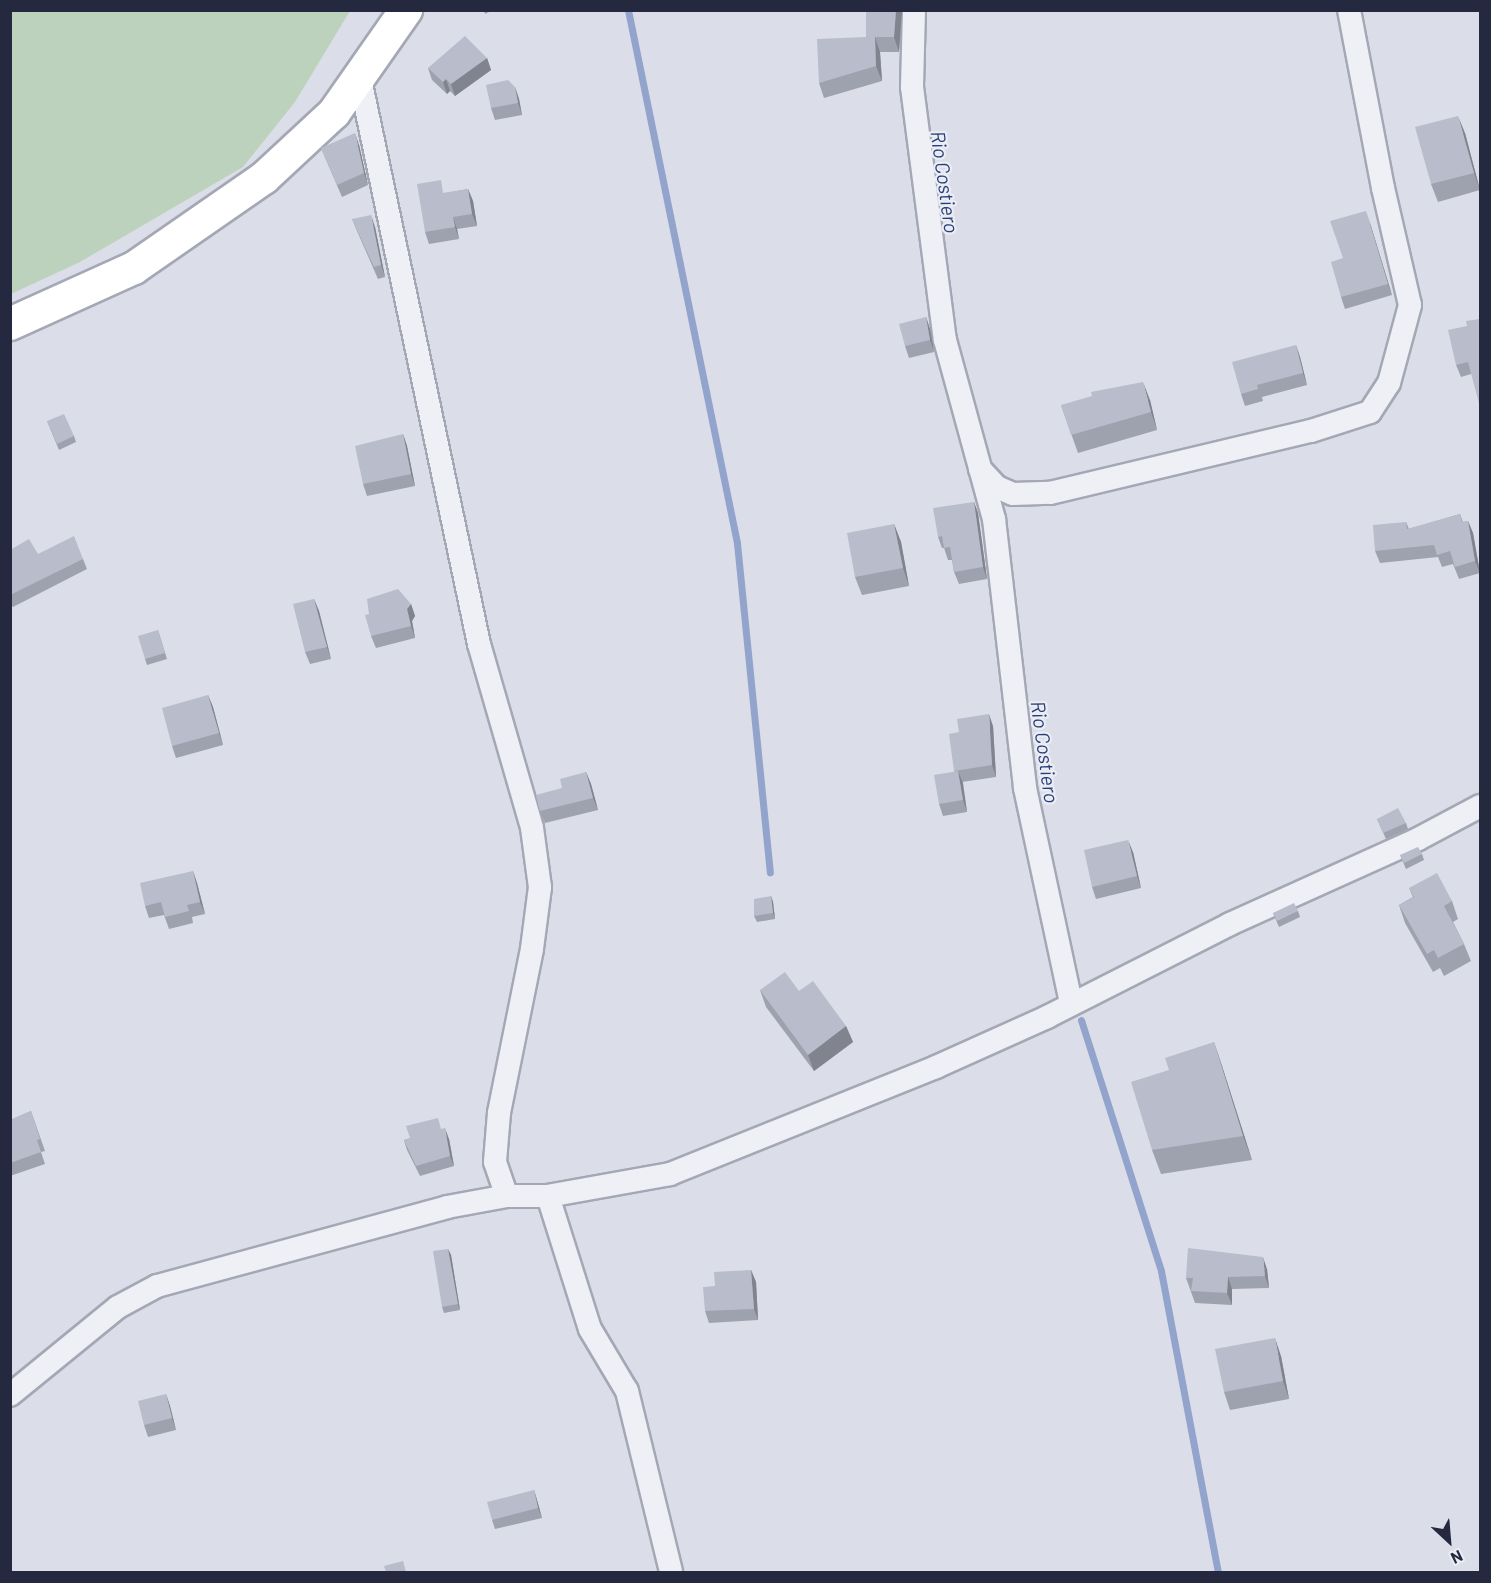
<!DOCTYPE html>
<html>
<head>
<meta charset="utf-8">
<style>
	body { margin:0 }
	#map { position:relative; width:1491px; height:1583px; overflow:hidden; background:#dbdee8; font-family:Barlow,sans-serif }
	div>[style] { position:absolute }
	.green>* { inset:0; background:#bdd2bc }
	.stream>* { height:7px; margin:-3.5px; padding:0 3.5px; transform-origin:3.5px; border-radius:3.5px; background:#92a3cc }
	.roads { filter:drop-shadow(2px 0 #a4a8b5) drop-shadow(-2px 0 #a4a8b5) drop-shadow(0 2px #a4a8b5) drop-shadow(0 -2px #a4a8b5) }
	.street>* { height:22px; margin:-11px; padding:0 11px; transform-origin:11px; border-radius:11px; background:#eef0f6 }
	.secondary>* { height:32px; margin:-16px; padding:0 16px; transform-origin:16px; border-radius:16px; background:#fff }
	.wall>* { inset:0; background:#9ea2af }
	.shaded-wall>* { inset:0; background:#81848e }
	.building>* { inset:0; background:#b8bccb }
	span { translate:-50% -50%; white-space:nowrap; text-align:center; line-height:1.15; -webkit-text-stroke:4.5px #ebedf5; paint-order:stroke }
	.water-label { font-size:20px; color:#2a3e77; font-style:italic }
	.frame { position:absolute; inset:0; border:12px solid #24293f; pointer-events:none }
	.north { position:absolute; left:1419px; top:1511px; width:60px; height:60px; -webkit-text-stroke:4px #ebedf5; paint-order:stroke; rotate:154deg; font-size:16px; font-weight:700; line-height:24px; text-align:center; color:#24293f }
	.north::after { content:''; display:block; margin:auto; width:21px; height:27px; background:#24293f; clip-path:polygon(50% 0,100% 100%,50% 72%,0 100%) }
</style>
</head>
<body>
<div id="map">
	<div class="green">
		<div style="clip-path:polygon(11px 10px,350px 10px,350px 11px,295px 102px,243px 167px,80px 262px,11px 294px)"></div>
	</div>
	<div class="stream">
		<div style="left:628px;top:10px;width:544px;rotate:78.44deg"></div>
		<div style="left:737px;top:543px;width:331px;rotate:84.3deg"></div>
		<div style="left:1081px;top:1020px;width:263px;rotate:72.3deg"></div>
		<div style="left:1161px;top:1271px;width:306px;rotate:79.3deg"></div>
	</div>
	<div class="roads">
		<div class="street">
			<div style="left:914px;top:10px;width:77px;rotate:91.5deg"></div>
			<div style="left:912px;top:87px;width:255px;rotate:82.6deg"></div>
			<div style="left:945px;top:340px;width:186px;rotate:74.7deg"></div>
			<div style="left:994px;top:519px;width:271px;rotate:83.4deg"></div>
			<div style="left:1025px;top:788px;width:220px;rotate:77.9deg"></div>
			<div style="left:360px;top:79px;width:577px;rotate:78.11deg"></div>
			<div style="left:479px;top:644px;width:191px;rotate:73.9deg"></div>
			<div style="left:532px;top:828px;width:60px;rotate:82.3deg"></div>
			<div style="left:540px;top:887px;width:63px;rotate:97.4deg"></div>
			<div style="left:532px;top:949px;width:167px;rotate:101.4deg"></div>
			<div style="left:499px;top:1113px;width:49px;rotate:94.7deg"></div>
			<div style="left:495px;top:1162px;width:36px;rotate:71deg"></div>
			<div style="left:980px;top:469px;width:25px;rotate:47deg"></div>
			<div style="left:997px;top:487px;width:17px;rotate:24deg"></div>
			<div style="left:1013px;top:494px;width:37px;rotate:-2deg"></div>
			<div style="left:1050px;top:493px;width:268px;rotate:-13.4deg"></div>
			<div style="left:1311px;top:431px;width:62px;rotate:-17.9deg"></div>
			<div style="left:1370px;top:412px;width:35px;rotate:-57deg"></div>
			<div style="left:1389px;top:383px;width:81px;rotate:-74.9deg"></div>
			<div style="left:1410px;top:305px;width:120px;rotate:-103deg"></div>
			<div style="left:1383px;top:188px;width:181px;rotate:-100.8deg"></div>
			<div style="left:548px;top:1196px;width:139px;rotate:72.5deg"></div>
			<div style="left:590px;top:1329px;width:72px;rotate:59.2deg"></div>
			<div style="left:627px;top:1391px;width:186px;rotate:76.3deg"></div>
			<div style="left:10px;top:1395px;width:139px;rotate:-39.2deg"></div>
			<div style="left:118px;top:1307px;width:44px;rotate:-28.3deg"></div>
			<div style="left:157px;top:1286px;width:301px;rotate:-15.2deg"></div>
			<div style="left:447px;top:1207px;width:61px;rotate:-10.4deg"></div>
			<div style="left:507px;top:1196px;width:41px"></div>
			<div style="left:548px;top:1196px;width:124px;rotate:-10.2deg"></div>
			<div style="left:670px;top:1174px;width:287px;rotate:-21.9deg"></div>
			<div style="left:936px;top:1067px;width:122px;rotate:-24.2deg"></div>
			<div style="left:1047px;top:1017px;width:205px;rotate:-26.9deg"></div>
			<div style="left:1230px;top:924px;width:206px;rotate:-24.3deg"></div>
			<div style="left:1418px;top:839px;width:70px;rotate:-28deg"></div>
		</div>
		<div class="secondary">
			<div style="left:10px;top:324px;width:136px;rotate:-24.3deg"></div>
			<div style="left:134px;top:268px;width:158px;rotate:-34.7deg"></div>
			<div style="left:264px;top:178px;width:96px;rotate:-42.9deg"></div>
			<div style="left:334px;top:113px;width:126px;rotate:-55deg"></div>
		</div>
	</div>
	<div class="wall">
		<div style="clip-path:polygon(484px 10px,493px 10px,485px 14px)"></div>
		<div style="clip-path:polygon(866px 10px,902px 10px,899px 52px,880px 52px,882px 81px,824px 98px,819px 83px,866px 37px)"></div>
		<div style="clip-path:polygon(487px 58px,491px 70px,455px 96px,450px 91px,447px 94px,432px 80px,428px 68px)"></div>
		<div style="clip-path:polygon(515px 87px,519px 99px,522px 115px,495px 120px,491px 108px)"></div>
		<div style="clip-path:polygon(1465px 133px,1480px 190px,1438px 202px,1431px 184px)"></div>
		<div style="clip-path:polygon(359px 145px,368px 185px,342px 197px,321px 148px)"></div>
		<div style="clip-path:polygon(468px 189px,473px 201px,477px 226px,457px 229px,459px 239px,429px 244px,425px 232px,446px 193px)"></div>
		<div style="clip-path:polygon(352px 219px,375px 227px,385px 277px,378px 279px,357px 231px)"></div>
		<div style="clip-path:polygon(1370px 223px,1392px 295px,1345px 309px,1341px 297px,1343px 258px)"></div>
		<div style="clip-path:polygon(926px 317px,930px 329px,934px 352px,909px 358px,905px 346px)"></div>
		<div style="clip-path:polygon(1480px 319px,1471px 374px,1461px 377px,1456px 365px,1467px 326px)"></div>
		<div style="clip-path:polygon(1296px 345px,1300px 357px,1307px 385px,1262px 397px,1263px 401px,1245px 406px,1241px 394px)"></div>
		<div style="clip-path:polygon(1150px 400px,1157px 430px,1078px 453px,1061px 405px)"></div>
		<div style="clip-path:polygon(47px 421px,74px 436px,76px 442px,59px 450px)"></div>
		<div style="clip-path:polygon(403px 434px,407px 446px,415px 486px,367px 496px,363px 484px)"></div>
		<div style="clip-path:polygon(974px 502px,978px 513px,987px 579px,959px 584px,954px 572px,952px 560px,948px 560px,944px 548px,942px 548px,938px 537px)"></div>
		<div style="clip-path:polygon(1460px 514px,1463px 522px,1468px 521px,1473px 533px,1480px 573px,1459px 579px,1453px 564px,1442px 567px,1438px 557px,1380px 563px,1375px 551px,1406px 522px,1409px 529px)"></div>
		<div style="clip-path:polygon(894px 524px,901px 542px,909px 586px,862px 595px,855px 577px)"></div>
		<div style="clip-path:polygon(10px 550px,38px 554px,83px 559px,87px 569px,13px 607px,10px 603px)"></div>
		<div style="clip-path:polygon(314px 599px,319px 611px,331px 659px,310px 664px,305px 652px)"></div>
		<div style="clip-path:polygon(411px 604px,415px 616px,412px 621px,415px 638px,376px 648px,371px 636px)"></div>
		<div style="clip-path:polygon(158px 630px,167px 659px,147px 665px,145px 659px)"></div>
		<div style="clip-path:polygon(208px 695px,213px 707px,223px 745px,176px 758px,172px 746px)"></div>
		<div style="clip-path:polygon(993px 726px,996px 777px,962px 782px,967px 812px,943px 816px,939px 804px,955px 772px,954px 771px)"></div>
		<div style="clip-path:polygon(586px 772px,591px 784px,598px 810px,545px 823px,540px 811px,562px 788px)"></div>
		<div style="clip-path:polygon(1377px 819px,1406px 823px,1408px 829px,1386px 839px)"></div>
		<div style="clip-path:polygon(1133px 852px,1141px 888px,1096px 899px,1092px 887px)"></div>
		<div style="clip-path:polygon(1422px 854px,1424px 860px,1406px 869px,1400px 855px)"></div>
		<div style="clip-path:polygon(193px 871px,197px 883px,205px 914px,192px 917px,193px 923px,169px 929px,164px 915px,149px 918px,145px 906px)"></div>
		<div style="clip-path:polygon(1409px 888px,1452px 901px,1458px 919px,1453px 922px,1464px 944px,1471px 961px,1444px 976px,1440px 968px,1433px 972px,1405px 923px,1399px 905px,1413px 897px)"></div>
		<div style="clip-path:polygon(771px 896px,773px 902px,775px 919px,757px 922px,754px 916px)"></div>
		<div style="clip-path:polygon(1298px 911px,1300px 917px,1279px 927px,1273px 913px)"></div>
		<div style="clip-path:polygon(760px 990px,846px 1026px,853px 1042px,814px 1071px,766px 1007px)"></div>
		<div style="clip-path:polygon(1214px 1042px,1222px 1066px,1252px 1160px,1161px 1174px,1152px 1150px)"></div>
		<div style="clip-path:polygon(31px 1111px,45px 1151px,41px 1152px,45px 1164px,10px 1176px,10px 1120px)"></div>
		<div style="clip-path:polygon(442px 1129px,449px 1139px,454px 1166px,420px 1176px,407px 1150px,404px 1140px)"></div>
		<div style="clip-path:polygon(448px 1249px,451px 1255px,460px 1310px,444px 1313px,442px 1307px)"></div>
		<div style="clip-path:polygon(1267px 1269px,1269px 1288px,1232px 1289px,1232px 1305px,1195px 1303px,1186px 1278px)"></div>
		<div style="clip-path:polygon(751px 1270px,756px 1282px,758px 1320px,709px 1323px,705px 1311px,715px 1286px)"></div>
		<div style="clip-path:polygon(1281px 1356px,1289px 1399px,1230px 1410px,1224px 1392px)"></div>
		<div style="clip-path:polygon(166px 1394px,170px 1406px,176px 1430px,148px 1437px,144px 1425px)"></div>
		<div style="clip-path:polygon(534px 1490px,537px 1500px,542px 1518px,495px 1529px,492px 1520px)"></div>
	</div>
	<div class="shaded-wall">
		<div style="clip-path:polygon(896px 10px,902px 10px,899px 52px,894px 37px)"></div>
		<div style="clip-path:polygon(875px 37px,880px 52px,882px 81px,876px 66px)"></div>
		<div style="clip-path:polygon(487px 58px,491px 70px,455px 96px,451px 84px)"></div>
		<div style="clip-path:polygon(446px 79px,450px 91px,447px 94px,443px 82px)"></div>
		<div style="clip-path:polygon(515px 87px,519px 99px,522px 115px,518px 103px)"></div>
		<div style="clip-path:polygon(1458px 116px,1465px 133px,1480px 190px,1474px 173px)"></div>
		<div style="clip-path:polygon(355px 133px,359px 145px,368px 185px,364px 173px)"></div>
		<div style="clip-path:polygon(468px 189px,473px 201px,477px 226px,472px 214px)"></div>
		<div style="clip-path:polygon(1366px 211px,1370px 223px,1392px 295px,1388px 284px)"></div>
		<div style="clip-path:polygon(371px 215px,375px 227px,385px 277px,381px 265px)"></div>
		<div style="clip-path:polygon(453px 217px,457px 229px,459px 239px,455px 227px)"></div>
		<div style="clip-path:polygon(926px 317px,930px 329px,934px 352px,930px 340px)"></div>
		<div style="clip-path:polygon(1296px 345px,1300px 357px,1307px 385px,1303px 373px)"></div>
		<div style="clip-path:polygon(1143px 382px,1150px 400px,1157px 430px,1151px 412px)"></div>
		<div style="clip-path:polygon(403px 434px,407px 446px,415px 486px,411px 474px)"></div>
		<div style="clip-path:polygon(974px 502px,978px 513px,987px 579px,983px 567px)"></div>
		<div style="clip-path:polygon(1468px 521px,1473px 533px,1480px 573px,1475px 561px)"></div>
		<div style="clip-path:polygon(894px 524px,901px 542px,909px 586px,903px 568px)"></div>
		<div style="clip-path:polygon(314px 599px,319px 611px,331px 659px,327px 647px)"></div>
		<div style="clip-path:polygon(411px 604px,415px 616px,412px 621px,415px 638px,411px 626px,407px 609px)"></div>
		<div style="clip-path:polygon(208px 695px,213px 707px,223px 745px,219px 733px)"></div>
		<div style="clip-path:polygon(989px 714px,993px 726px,996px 777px,992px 765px)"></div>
		<div style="clip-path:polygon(958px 771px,963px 783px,967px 812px,963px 800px)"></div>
		<div style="clip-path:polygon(586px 772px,591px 784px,598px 810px,593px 798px)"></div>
		<div style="clip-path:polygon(1128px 840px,1133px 852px,1141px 888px,1137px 876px)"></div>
		<div style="clip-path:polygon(193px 871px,197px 883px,205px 914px,200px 902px)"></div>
		<div style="clip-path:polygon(771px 896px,773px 902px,775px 919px,773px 913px)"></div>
		<div style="clip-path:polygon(846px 1026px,853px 1042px,814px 1071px,808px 1055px)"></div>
		<div style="clip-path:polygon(1214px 1042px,1222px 1066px,1252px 1160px,1243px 1136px)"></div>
		<div style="clip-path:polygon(445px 1128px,449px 1139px,454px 1166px,450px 1156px)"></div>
		<div style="clip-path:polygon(448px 1249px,451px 1255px,460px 1310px,458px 1304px)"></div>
		<div style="clip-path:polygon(1263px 1257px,1267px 1269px,1269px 1288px,1265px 1276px)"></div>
		<div style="clip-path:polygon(751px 1270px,756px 1282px,758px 1320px,754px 1309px)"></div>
		<div style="clip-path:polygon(1228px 1277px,1232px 1289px,1232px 1305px,1227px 1293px)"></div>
		<div style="clip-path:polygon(1275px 1338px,1281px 1356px,1289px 1399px,1283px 1381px)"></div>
		<div style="clip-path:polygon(166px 1394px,170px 1406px,176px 1430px,172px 1418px)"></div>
		<div style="clip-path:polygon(534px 1490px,537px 1500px,542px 1518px,538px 1508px)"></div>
	</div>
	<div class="building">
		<div style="clip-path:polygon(866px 10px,896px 10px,894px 37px,875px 37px,876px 66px,819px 83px,817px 39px,866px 37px)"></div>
		<div style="clip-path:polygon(465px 36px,487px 58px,451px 84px,446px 79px,443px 82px,428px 68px)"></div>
		<div style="clip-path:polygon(508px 80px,515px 87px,518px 103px,491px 108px,486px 85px)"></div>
		<div style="clip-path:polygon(1458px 116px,1474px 173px,1431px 184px,1415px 127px)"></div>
		<div style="clip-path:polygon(355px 133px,364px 173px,337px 185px,321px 148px)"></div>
		<div style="clip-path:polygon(441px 180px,443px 193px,468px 189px,472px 214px,453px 217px,455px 227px,425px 232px,417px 184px)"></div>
		<div style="clip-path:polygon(1366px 211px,1388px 284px,1341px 297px,1331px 262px,1343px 258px,1330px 221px)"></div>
		<div style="clip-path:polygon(371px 215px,381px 265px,374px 267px,352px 219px)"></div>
		<div style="clip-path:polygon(926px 317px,930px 340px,905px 346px,899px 324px)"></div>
		<div style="clip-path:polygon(1480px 319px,1480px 407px,1468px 362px,1456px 365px,1448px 330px,1467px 326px,1466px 321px)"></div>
		<div style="clip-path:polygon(1296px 345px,1303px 373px,1257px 385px,1258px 389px,1241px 394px,1232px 362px)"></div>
		<div style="clip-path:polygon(1143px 382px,1151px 412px,1071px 435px,1061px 405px,1092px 396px,1091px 392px)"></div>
		<div style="clip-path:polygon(64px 414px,74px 436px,57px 444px,47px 421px)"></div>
		<div style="clip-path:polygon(403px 434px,411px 474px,363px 484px,355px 446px)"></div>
		<div style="clip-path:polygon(974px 502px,983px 567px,954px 572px,950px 547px,944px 548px,942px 536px,938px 537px,933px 508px)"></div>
		<div style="clip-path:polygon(1460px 514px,1462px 522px,1468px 521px,1475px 561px,1455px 567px,1450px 551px,1437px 555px,1434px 545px,1375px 551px,1373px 525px,1406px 522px,1407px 529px)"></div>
		<div style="clip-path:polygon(894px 524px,903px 568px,855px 577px,847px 533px)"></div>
		<div style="clip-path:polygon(74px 536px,83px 559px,10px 595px,10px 550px,29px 539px,38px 554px)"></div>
		<div style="clip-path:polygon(398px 589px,411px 604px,407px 609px,411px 626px,371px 636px,365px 615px,369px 614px,367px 599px)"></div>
		<div style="clip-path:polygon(314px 599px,327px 647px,305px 652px,293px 604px)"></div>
		<div style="clip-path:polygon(158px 630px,165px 653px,145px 659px,138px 636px)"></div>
		<div style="clip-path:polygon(208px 695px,219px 733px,172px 746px,162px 708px)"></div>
		<div style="clip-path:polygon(989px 714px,992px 765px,954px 771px,949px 734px,959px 732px,957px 719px)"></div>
		<div style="clip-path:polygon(958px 771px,963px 800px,939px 804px,934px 775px)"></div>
		<div style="clip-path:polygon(586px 772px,593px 798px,540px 811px,536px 795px,562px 788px,560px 779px)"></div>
		<div style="clip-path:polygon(1398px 808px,1406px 823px,1383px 833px,1377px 819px)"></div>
		<div style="clip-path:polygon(1128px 840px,1137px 876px,1092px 887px,1084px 850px)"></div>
		<div style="clip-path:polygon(1418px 847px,1422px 854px,1404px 863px,1400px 855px)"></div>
		<div style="clip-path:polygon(193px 871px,200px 902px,187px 905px,189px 911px,165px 917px,161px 902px,145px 906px,140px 883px)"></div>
		<div style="clip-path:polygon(1437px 873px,1452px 901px,1444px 906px,1464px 944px,1438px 958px,1434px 950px,1427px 954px,1399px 905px,1414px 897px,1409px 888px)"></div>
		<div style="clip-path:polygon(771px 896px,773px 913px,754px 916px,754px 899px)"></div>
		<div style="clip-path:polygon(1294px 903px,1298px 911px,1277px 921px,1273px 913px)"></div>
		<div style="clip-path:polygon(785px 972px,799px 991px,813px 981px,846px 1026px,808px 1055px,760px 990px)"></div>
		<div style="clip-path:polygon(1214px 1042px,1243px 1136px,1152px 1150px,1131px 1082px,1169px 1070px,1165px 1058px)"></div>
		<div style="clip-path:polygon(31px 1111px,40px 1139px,37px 1140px,41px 1152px,10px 1163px,10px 1120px)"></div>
		<div style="clip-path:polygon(438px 1118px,441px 1129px,445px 1128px,450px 1156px,416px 1166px,404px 1140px,410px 1138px,406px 1126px)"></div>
		<div style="clip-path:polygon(1188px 1248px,1263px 1257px,1265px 1276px,1228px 1277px,1227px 1293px,1191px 1291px,1193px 1278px,1186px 1278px)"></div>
		<div style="clip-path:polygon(448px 1249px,458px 1304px,442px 1307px,433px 1251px)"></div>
		<div style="clip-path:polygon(751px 1270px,754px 1309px,705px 1311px,703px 1287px,715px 1286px,714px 1272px)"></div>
		<div style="clip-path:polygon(1275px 1338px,1283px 1381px,1224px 1392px,1215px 1349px)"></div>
		<div style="clip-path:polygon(166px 1394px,172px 1418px,144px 1425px,138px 1401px)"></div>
		<div style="clip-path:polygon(534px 1490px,538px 1508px,492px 1520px,487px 1502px)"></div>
		<div style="clip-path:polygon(403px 1561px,406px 1572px,386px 1572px,384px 1566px)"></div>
	</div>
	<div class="water-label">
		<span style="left:945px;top:182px;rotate:82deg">Rio Costiero</span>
		<span style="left:1045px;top:752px;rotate:82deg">Rio Costiero</span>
	</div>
	<div class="frame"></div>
	<div class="north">N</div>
</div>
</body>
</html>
